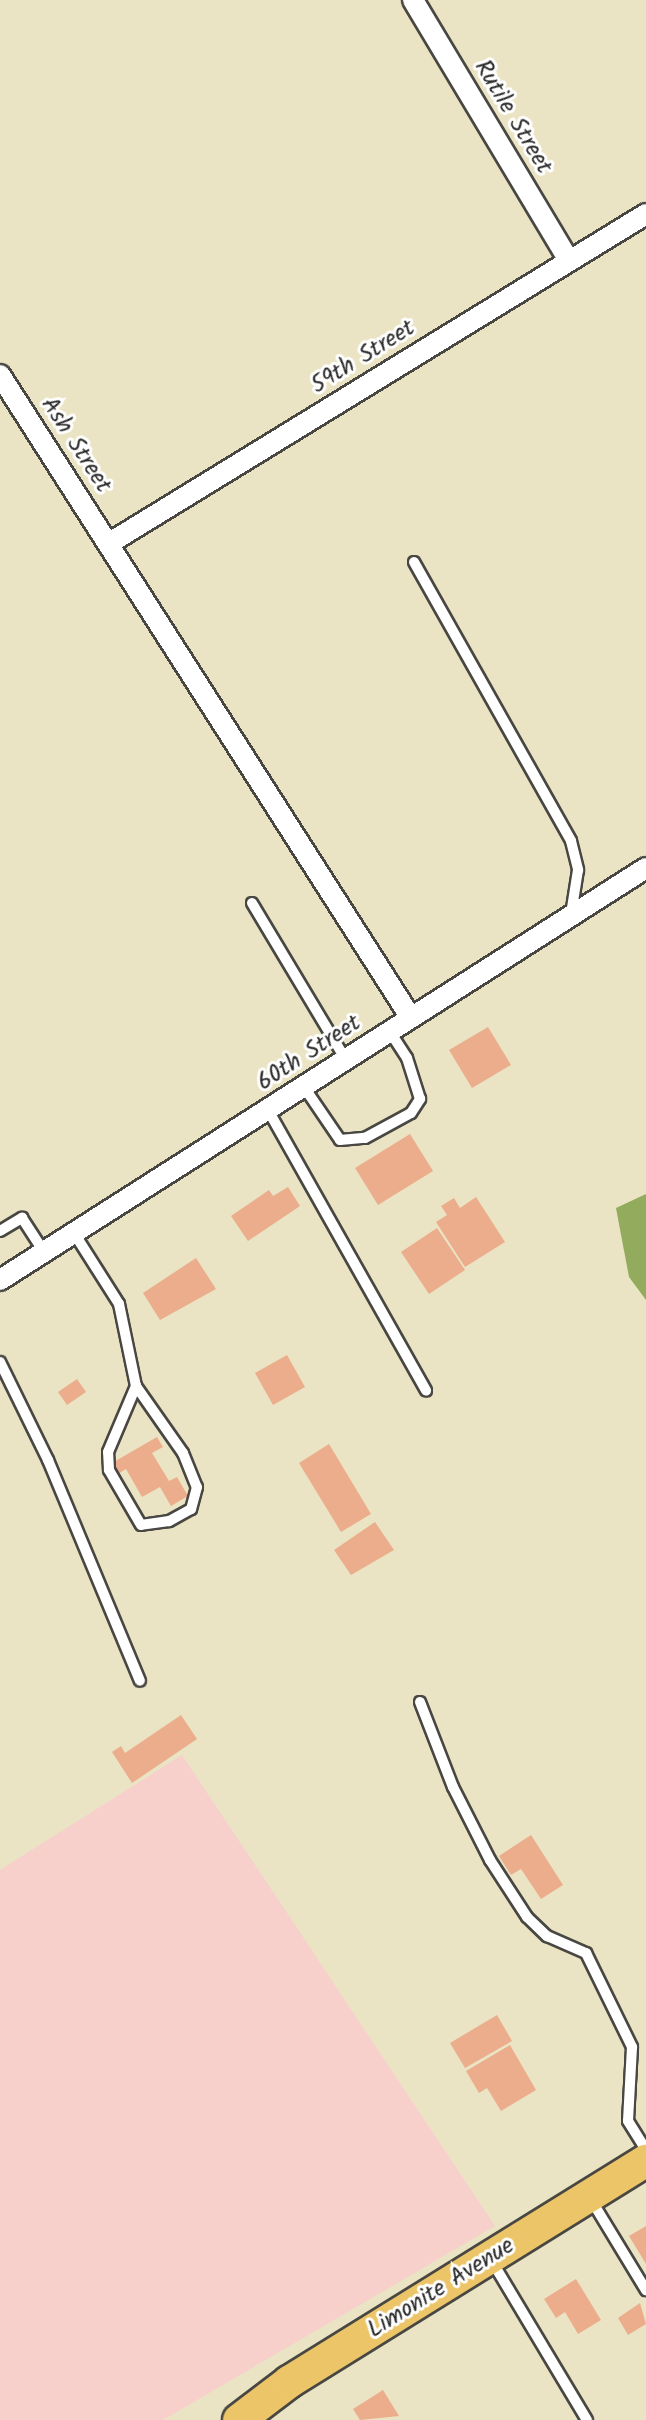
<!DOCTYPE html>
<html>
<head>
<meta charset="utf-8">
<style>
	body { margin:0 }
	#map { position:relative; width:646px; height:2420px; overflow:hidden; background:#eae4c4; font-family:Kalam,sans-serif }
	div>[style] { position:absolute }
	.built>* { inset:0; background:#f7d0cc }
	.forest>* { inset:0; background:#93ab5c }
	.building>* { inset:0; background:#ebad8b }
	.roads { filter:drop-shadow(2px 0 #484742) drop-shadow(-2px 0 #484742) drop-shadow(0 2px #484742) drop-shadow(0 -2px #484742) }
	.lane>* { height:10px; margin:-5px; padding:0 5px; transform-origin:5px; border-radius:5px; background:#fff }
	.street>* { height:20px; margin:-10px; padding:0 10px; transform-origin:10px; border-radius:10px; background:#fff }
	.primary>* { height:32px; margin:-16px; padding:0 16px; transform-origin:16px; border-radius:16px; background:#edc569 }
	span { translate:-50% -50%; white-space:nowrap; text-align:center; line-height:1.15; -webkit-text-stroke:6px #fff; paint-order:stroke }
	.street-label { font-size:24px; color:#2b2b2b }
</style>
</head>
<body>
<div id="map">
	<div class="built">
		<div style="clip-path:polygon(182px 1755px,495px 2226px,163px 2420px,0 2420px,0 1870px)"></div>
	</div>
	<div class="forest">
		<div style="clip-path:polygon(646px 1194px,646px 1300px,629px 1277px,616px 1208px)"></div>
	</div>
	<div class="building">
		<div style="clip-path:polygon(488px 1027px,511px 1065px,472px 1088px,449px 1050px)"></div>
		<div style="clip-path:polygon(410px 1134px,433px 1171px,378px 1205px,355px 1168px)"></div>
		<div style="clip-path:polygon(288px 1187px,300px 1206px,248px 1241px,231px 1216px,269px 1190px,273px 1196px)"></div>
		<div style="clip-path:polygon(476px 1197px,505px 1242px,465px 1267px,436px 1222px,447px 1215px,441px 1206px,454px 1198px,460px 1208px)"></div>
		<div style="clip-path:polygon(437px 1228px,465px 1270px,429px 1294px,401px 1252px)"></div>
		<div style="clip-path:polygon(196px 1258px,216px 1289px,160px 1320px,143px 1293px)"></div>
		<div style="clip-path:polygon(287px 1355px,305px 1387px,273px 1405px,255px 1373px)"></div>
		<div style="clip-path:polygon(77px 1379px,86px 1392px,67px 1405px,58px 1392px)"></div>
		<div style="clip-path:polygon(157px 1437px,163px 1447px,152px 1453px,169px 1481px,177px 1477px,188px 1496px,171px 1506px,160px 1487px,142px 1497px,126px 1469px,118px 1474px,112px 1463px)"></div>
		<div style="clip-path:polygon(329px 1444px,371px 1514px,341px 1532px,299px 1463px)"></div>
		<div style="clip-path:polygon(375px 1522px,394px 1550px,351px 1575px,334px 1550px)"></div>
		<div style="clip-path:polygon(181px 1715px,197px 1739px,132px 1783px,112px 1752px,121px 1746px,125px 1753px)"></div>
		<div style="clip-path:polygon(531px 1835px,563px 1885px,541px 1899px,521px 1869px,511px 1875px,499px 1856px)"></div>
		<div style="clip-path:polygon(497px 2015px,512px 2041px,465px 2068px,450px 2043px)"></div>
		<div style="clip-path:polygon(510px 2045px,536px 2090px,501px 2111px,487px 2088px,479px 2093px,466px 2071px)"></div>
		<div style="clip-path:polygon(646px 2226px,646px 2264px,629px 2236px)"></div>
		<div style="clip-path:polygon(576px 2279px,601px 2320px,578px 2334px,565px 2312px,556px 2318px,544px 2299px)"></div>
		<div style="clip-path:polygon(640px 2303px,646px 2324px,628px 2335px,618px 2318px)"></div>
		<div style="clip-path:polygon(383px 2390px,399px 2416px,360px 2420px,353px 2409px)"></div>
	</div>
	<div class="roads">
		<div class="lane">
			<div style="left:414px;top:562px;width:320px;rotate:60.6deg"></div>
			<div style="left:571px;top:841px;width:30px;rotate:76deg"></div>
			<div style="left:578px;top:870px;width:45px;rotate:99deg"></div>
			<div style="left:252px;top:903px;width:183px;rotate:59.1deg"></div>
			<div style="left:304px;top:1087px;width:64px;rotate:55.8deg"></div>
			<div style="left:340px;top:1140px;width:25px;rotate:-5deg"></div>
			<div style="left:365px;top:1138px;width:52px;rotate:-28.5deg"></div>
			<div style="left:411px;top:1113px;width:17px;rotate:-57deg"></div>
			<div style="left:420px;top:1099px;width:43px;rotate:-107.6deg"></div>
			<div style="left:407px;top:1058px;width:31px;rotate:-123deg"></div>
			<div style="left:268px;top:1110px;width:322px;rotate:60.6deg"></div>
			<div style="left:0;top:1231px;width:26px;rotate:-31deg"></div>
			<div style="left:22px;top:1218px;width:40px;rotate:57.1deg"></div>
			<div style="left:74px;top:1233px;width:84px;rotate:57.6deg"></div>
			<div style="left:119px;top:1304px;width:84px;rotate:78.3deg"></div>
			<div style="left:136px;top:1386px;width:82px;rotate:55deg"></div>
			<div style="left:183px;top:1453px;width:37px;rotate:68deg"></div>
			<div style="left:197px;top:1487px;width:23px;rotate:105deg"></div>
			<div style="left:191px;top:1509px;width:25px;rotate:151deg"></div>
			<div style="left:169px;top:1521px;width:28px;rotate:172deg"></div>
			<div style="left:141px;top:1525px;width:64px;rotate:-120.2deg"></div>
			<div style="left:109px;top:1470px;width:18px;rotate:-93deg"></div>
			<div style="left:108px;top:1452px;width:72px;rotate:-67deg"></div>
			<div style="left:0;top:1362px;width:109px;rotate:63.9deg"></div>
			<div style="left:48px;top:1460px;width:239px;rotate:67.4deg"></div>
			<div style="left:420px;top:1702px;width:91px;rotate:68.8deg"></div>
			<div style="left:453px;top:1787px;width:82px;rotate:63.1deg"></div>
			<div style="left:490px;top:1860px;width:68px;rotate:57deg"></div>
			<div style="left:527px;top:1917px;width:28px;rotate:44deg"></div>
			<div style="left:547px;top:1936px;width:43px;rotate:23.6deg"></div>
			<div style="left:586px;top:1953px;width:105px;rotate:63.9deg"></div>
			<div style="left:632px;top:2047px;width:74px;rotate:93.1deg"></div>
			<div style="left:628px;top:2121px;width:34px;rotate:58deg"></div>
			<div style="left:590px;top:2198px;width:108px;rotate:58.7deg"></div>
			<div style="left:493px;top:2263px;width:183px;rotate:59.1deg"></div>
		</div>
		<div class="street">
			<div style="left:413px;top:0;width:304px;rotate:59.1deg"></div>
			<div style="left:0;top:375px;width:763px;rotate:57.41deg"></div>
			<div style="left:108px;top:544px;width:631px;rotate:-31.52deg"></div>
			<div style="left:0;top:1280px;width:766px;rotate:-32.53deg"></div>
		</div>
		<div class="primary">
			<div style="left:239px;top:2420px;width:63px;rotate:-37.2deg"></div>
			<div style="left:289px;top:2382px;width:420px;rotate:-31.8deg"></div>
		</div>
	</div>
	<div class="street-label">
		<span style="left:513px;top:117px;rotate:59deg">Rutile Street</span>
		<span style="left:363px;top:357px;rotate:-32deg">59th Street</span>
		<span style="left:76px;top:445px;rotate:57deg">Ash Street</span>
		<span style="left:309px;top:1053px;rotate:-33deg">60th Street</span>
		<span style="left:441px;top:2288px;rotate:-32deg">Limonite Avenue</span>
	</div>
</div>
</body>
</html>
